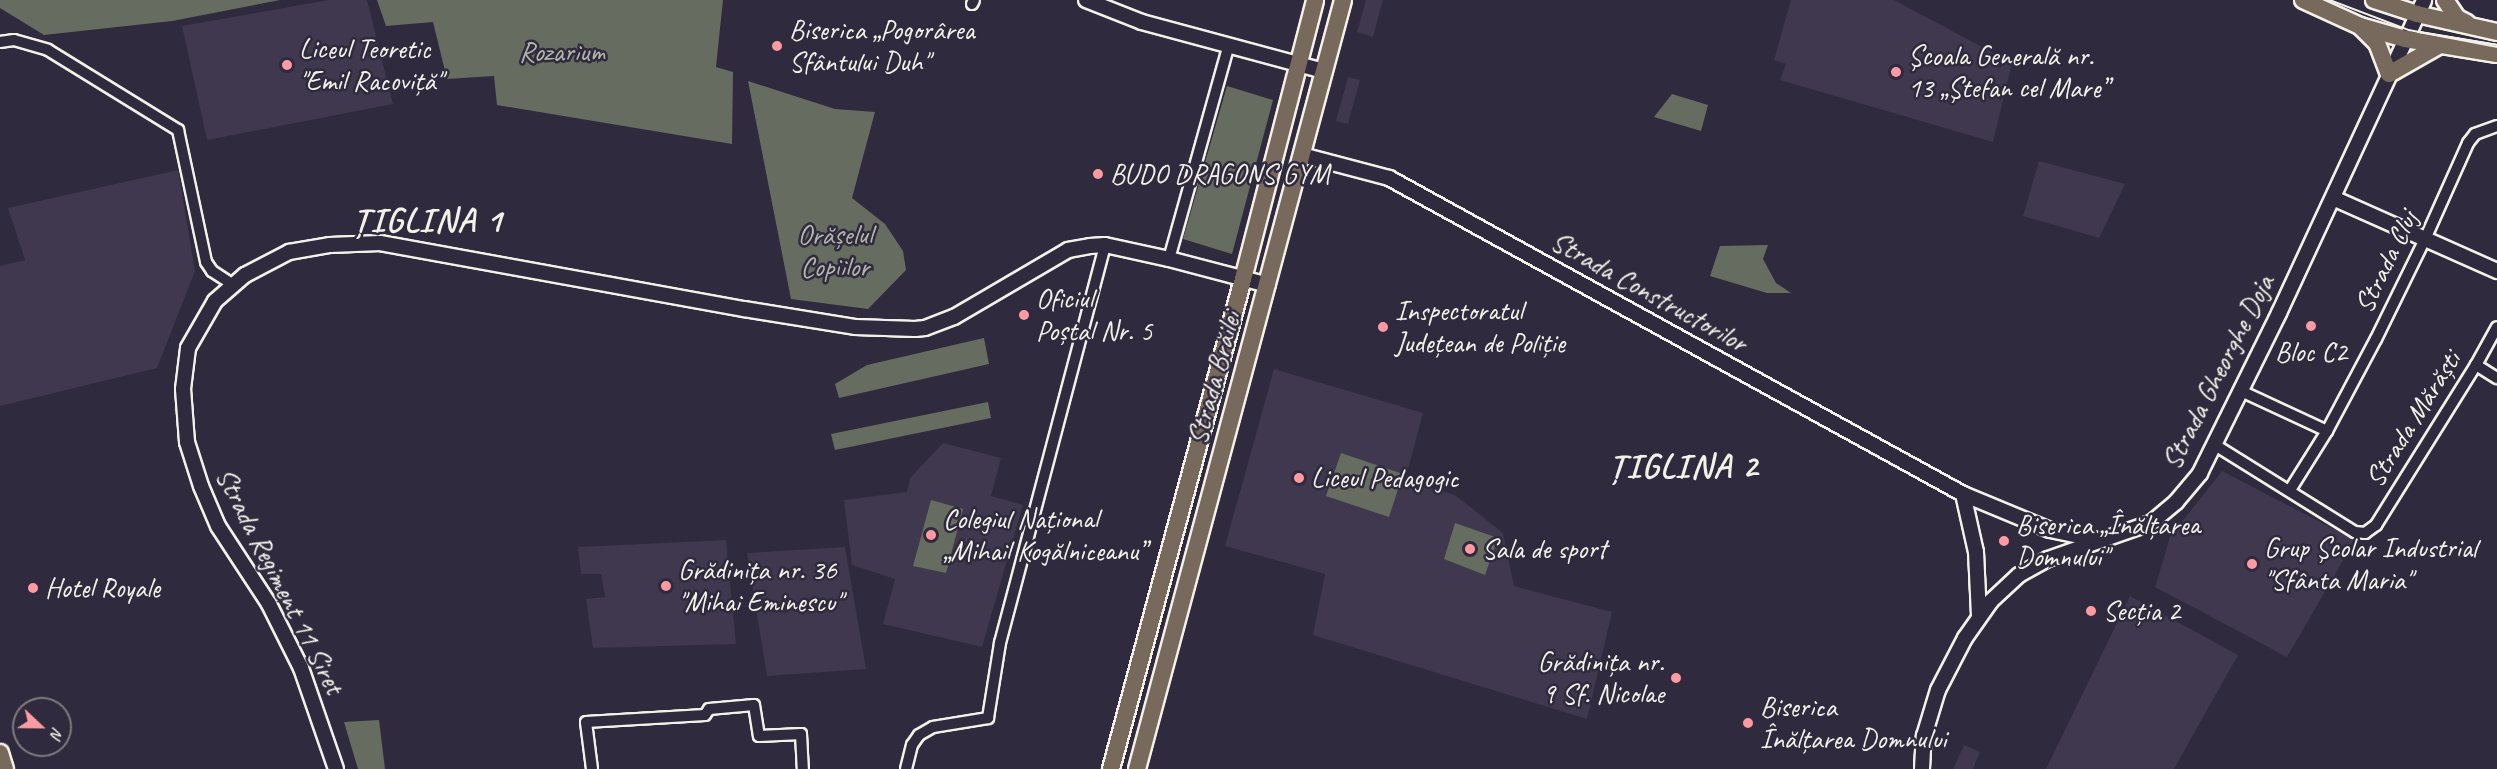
<!DOCTYPE html>
<html>
<head>
<meta charset="utf-8">
<style>
	body { margin:0 }
	#map { position:relative; width:2497px; height:769px; overflow:hidden; background:#2f2a3d; font-family:Caveat,sans-serif }
	div>[style] { position:absolute }
	.built>* { inset:0; background:#3f384e }
	.green>* { inset:0; background:#666d60 }
	.roads { filter:drop-shadow(2px 0 #f4f1e8) drop-shadow(-2px 0 #f4f1e8) drop-shadow(0 2px #f4f1e8) drop-shadow(0 -2px #f4f1e8) }
	.street>* { height:10px; margin:-5px; padding:0 5px; transform-origin:5px; border-radius:5px; background:#2f2a3d }
	.secondary>* { height:14px; margin:-7px; padding:0 7px; transform-origin:7px; border-radius:7px; background:#2f2a3d }
	.primary>* { height:16px; margin:-8px; padding:0 8px; transform-origin:8px; border-radius:8px; background:#77695c }
	.tram>* { height:1.5px; margin:-0.75px; padding:0 0.75px; transform-origin:0.75px; border-radius:0.75px; background:#f4f1e8 }
	.dots>* { width:16px; height:16px; translate:-50% -50%; box-sizing:border-box; border:3px solid #2f2a3d; border-radius:50% }
	span { translate:-50% -50%; white-space:nowrap; text-align:center; line-height:1.15; -webkit-text-stroke:5px #2f2a3d; paint-order:stroke }
	.poi-label { font-size:28px; color:#f4f1e8 }
	.left { translate:0 -50%; text-align:left }
	.right { translate:-100% -50%; text-align:right }
	.park-label { font-size:28px; color:#b4b6ab }
	.street-label { font-size:28px; color:#f4f1e8 }
	.district-label { font-size:34px; color:#f4f1e8; font-weight:700; letter-spacing:1.5px }
	.north { position:absolute; left:12px; top:697px; width:60px; height:60px; box-sizing:border-box; background:#2f2a3d; border:2px solid #7e7a81; border-radius:50%; rotate:112deg; font-size:16px; font-weight:700; line-height:24px; text-align:center; color:#f4f1e8 }
	.north::after { content:''; display:block; margin:auto; width:21px; height:27px; background:#ff9aa2; clip-path:polygon(50% 0,100% 100%,50% 72%,0 100%) }
</style>
</head>
<body>
<div id="map">
	<div class="built">
		<div style="clip-path:polygon(329px 0,367px 0,393px 104px,207px 140px,182px 26px)"></div>
		<div style="clip-path:polygon(1366px 0,1383px 0,1373px 37px,1357px 32px)"></div>
		<div style="clip-path:polygon(1791px 0,1894px 0,2012px 63px,1993px 142px,1780px 80px,1786px 64px,1774px 60px)"></div>
		<div style="clip-path:polygon(1348px 77px,1360px 80px,1348px 124px,1336px 121px)"></div>
		<div style="clip-path:polygon(2039px 161px,2125px 184px,2099px 238px,2023px 216px)"></div>
		<div style="clip-path:polygon(178px 170px,195px 271px,157px 368px,0 406px,0 266px,25px 260px,8px 208px)"></div>
		<div style="clip-path:polygon(1274px 369px,1423px 413px,1405px 480px,1455px 495px,1503px 533px,1514px 586px,1612px 612px,1587px 719px,1313px 635px,1325px 574px,1225px 546px)"></div>
		<div style="clip-path:polygon(943px 443px,1001px 458px,991px 496px,1023px 505px,982px 647px,883px 624px,895px 579px,852px 565px,844px 500px,907px 492px,910px 478px)"></div>
		<div style="clip-path:polygon(2222px 471px,2355px 540px,2287px 657px,2155px 587px,2170px 537px)"></div>
		<div style="clip-path:polygon(726px 540px,736px 644px,593px 648px,586px 599px,605px 597px,601px 574px,581px 574px,578px 547px)"></div>
		<div style="clip-path:polygon(845px 547px,866px 669px,767px 676px,747px 553px)"></div>
		<div style="clip-path:polygon(2130px 596px,2238px 655px,2174px 769px,2046px 769px)"></div>
		<div style="clip-path:polygon(1964px 745px,1980px 752px,1973px 769px,1953px 769px)"></div>
	</div>
	<div class="green">
		<div style="clip-path:polygon(0 0,280px 0,172px 21px,44px 35px,0 8px)"></div>
		<div style="clip-path:polygon(377px 0,723px 0,716px 67px,733px 72px,732px 144px,497px 105px,494px 76px,447px 79px,433px 22px,386px 26px)"></div>
		<div style="clip-path:polygon(748px 81px,835px 109px,875px 112px,852px 198px,885px 224px,903px 251px,906px 270px,868px 309px,791px 299px)"></div>
		<div style="clip-path:polygon(1227px 86px,1273px 100px,1232px 254px,1183px 239px)"></div>
		<div style="clip-path:polygon(1672px 94px,1708px 105px,1701px 131px,1654px 117px)"></div>
		<div style="clip-path:polygon(1768px 245px,1763px 259px,1776px 283px,1791px 293px,1767px 293px,1710px 276px,1720px 246px)"></div>
		<div style="clip-path:polygon(984px 338px,989px 364px,839px 398px,835px 384px,867px 365px)"></div>
		<div style="clip-path:polygon(988px 402px,991px 418px,835px 450px,831px 434px)"></div>
		<div style="clip-path:polygon(1341px 453px,1403px 474px,1389px 517px,1326px 496px)"></div>
		<div style="clip-path:polygon(931px 500px,963px 509px,946px 573px,913px 566px)"></div>
		<div style="clip-path:polygon(1455px 523px,1498px 538px,1485px 575px,1444px 559px)"></div>
		<div style="clip-path:polygon(379px 720px,385px 769px,358px 769px,344px 722px)"></div>
	</div>
	<div class="roads">
		<div class="street">
			<div style="left:972px;top:4px;width:4px;rotate:-63deg"></div>
			<div style="left:0;top:42px;width:14px;rotate:-8deg"></div>
			<div style="left:14px;top:40px;width:35px;rotate:16deg"></div>
			<div style="left:48px;top:50px;width:153px;rotate:31.6deg"></div>
			<div style="left:178px;top:130px;width:135px;rotate:78deg"></div>
			<div style="left:206px;top:262px;width:11px;rotate:56deg"></div>
			<div style="left:212px;top:271px;width:24px;rotate:33deg"></div>
			<div style="left:1169px;top:259px;width:220px;rotate:-74.4deg"></div>
			<div style="left:2476px;top:365px;width:25px;rotate:32deg"></div>
			<div style="left:2241px;top:391px;width:95px;rotate:24.9deg"></div>
			<div style="left:2215px;top:445px;width:165px;rotate:31.9deg"></div>
			<div style="left:2355px;top:532px;width:10px;rotate:6deg"></div>
			<div style="left:2365px;top:533px;width:14px;rotate:-36deg"></div>
			<div style="left:2376px;top:525px;width:189px;rotate:-58deg"></div>
			<div style="left:2476px;top:365px;width:43px;rotate:-61.1deg"></div>
			<div style="left:2290px;top:490px;width:70px;rotate:-57.9deg"></div>
			<div style="left:2327px;top:431px;width:104px;rotate:-62deg"></div>
			<div style="left:2376px;top:339px;width:114px;rotate:-63.9deg"></div>
			<div style="left:2426px;top:237px;width:103px;rotate:-65.9deg"></div>
			<div style="left:2468px;top:143px;width:11px;rotate:-52deg"></div>
			<div style="left:2475px;top:134px;width:23px;rotate:-20deg"></div>
			<div style="left:592px;top:769px;width:47px;rotate:-97.3deg"></div>
			<div style="left:586px;top:722px;width:119px;rotate:-3.4deg"></div>
			<div style="left:705px;top:715px;width:7px;rotate:-56deg"></div>
			<div style="left:709px;top:709px;width:45px;rotate:-5.1deg"></div>
			<div style="left:754px;top:705px;width:31px;rotate:81deg"></div>
			<div style="left:759px;top:736px;width:42px;rotate:-2.7deg"></div>
			<div style="left:801px;top:734px;width:35px;rotate:87deg"></div>
			<div style="left:906px;top:769px;width:25px;rotate:-76deg"></div>
			<div style="left:912px;top:745px;width:12px;rotate:-55deg"></div>
			<div style="left:919px;top:735px;width:16px;rotate:-30deg"></div>
			<div style="left:933px;top:727px;width:56px;rotate:-9.3deg"></div>
			<div style="left:988px;top:718px;width:76px;rotate:-80.9deg"></div>
			<div style="left:1000px;top:643px;width:412px;rotate:-75.2deg"></div>
		</div>
		<div class="secondary">
			<div style="left:1086px;top:0;width:60px;rotate:21.4deg"></div>
			<div style="left:1142px;top:22px;width:188px;rotate:15.1deg"></div>
			<div style="left:1302px;top:155px;width:90px;rotate:14.8deg"></div>
			<div style="left:1389px;top:178px;width:655px;rotate:28.83deg"></div>
			<div style="left:1963px;top:494px;width:94px;rotate:22.5deg"></div>
			<div style="left:2050px;top:530px;width:49px;rotate:11.8deg"></div>
			<div style="left:2333px;top:198px;width:180px;rotate:24deg"></div>
			<div style="left:1963px;top:494px;width:59px;rotate:77.4deg"></div>
			<div style="left:1976px;top:552px;width:64px;rotate:87.3deg"></div>
			<div style="left:336px;top:769px;width:107px;rotate:-109.1deg"></div>
			<div style="left:301px;top:668px;width:72px;rotate:-116.6deg"></div>
			<div style="left:269px;top:604px;width:93px;rotate:-123.2deg"></div>
			<div style="left:218px;top:526px;width:43px;rotate:-113deg"></div>
			<div style="left:201px;top:486px;width:46px;rotate:-107.7deg"></div>
			<div style="left:187px;top:442px;width:53px;rotate:-94.3deg"></div>
			<div style="left:183px;top:389px;width:41px;rotate:-83deg"></div>
			<div style="left:188px;top:348px;width:54px;rotate:-60.1deg"></div>
			<div style="left:215px;top:301px;width:40px;rotate:-41deg"></div>
			<div style="left:245px;top:275px;width:50px;rotate:-27.6deg"></div>
			<div style="left:289px;top:252px;width:42px;rotate:-9.7deg"></div>
			<div style="left:330px;top:245px;width:50px;rotate:-2.3deg"></div>
			<div style="left:380px;top:243px;width:370px;rotate:10.3deg"></div>
			<div style="left:744px;top:309px;width:112px;rotate:9.2deg"></div>
			<div style="left:855px;top:327px;width:60px;rotate:1.9deg"></div>
			<div style="left:915px;top:329px;width:10px;rotate:-6deg"></div>
			<div style="left:925px;top:328px;width:31px;rotate:-21deg"></div>
			<div style="left:954px;top:317px;width:132px;rotate:-30.4deg"></div>
			<div style="left:1068px;top:250px;width:22px;rotate:-10deg"></div>
			<div style="left:1090px;top:246px;width:15px;rotate:-4deg"></div>
			<div style="left:1105px;top:245px;width:66px;rotate:12.3deg"></div>
			<div style="left:1169px;top:259px;width:102px;rotate:14.7deg"></div>
			<div style="left:1922px;top:769px;width:33px;rotate:-87deg"></div>
			<div style="left:1924px;top:736px;width:48px;rotate:-73.1deg"></div>
			<div style="left:1938px;top:690px;width:59px;rotate:-62.6deg"></div>
			<div style="left:1965px;top:638px;width:45px;rotate:-54.9deg"></div>
			<div style="left:1991px;top:601px;width:38px;rotate:-43deg"></div>
			<div style="left:2019px;top:575px;width:33px;rotate:-29deg"></div>
			<div style="left:2048px;top:559px;width:109px;rotate:-19.3deg"></div>
			<div style="left:2151px;top:523px;width:33px;rotate:-40deg"></div>
			<div style="left:2176px;top:502px;width:38px;rotate:-50deg"></div>
			<div style="left:2200px;top:473px;width:178px;rotate:-63.7deg"></div>
			<div style="left:2279px;top:313px;width:345px;rotate:-65.1deg"></div>
		</div>
		<div class="primary">
			<div style="left:2303px;top:0;width:63px;rotate:24.5deg"></div>
			<div style="left:2360px;top:26px;width:47px;rotate:16.1deg"></div>
			<div style="left:2405px;top:39px;width:93px;rotate:9.3deg"></div>
			<div style="left:2374px;top:0;width:45px;rotate:18deg"></div>
			<div style="left:2417px;top:14px;width:82px;rotate:12.7deg"></div>
			<div style="left:2445px;top:0;width:22px;rotate:56deg"></div>
			<div style="left:2457px;top:18px;width:11px;rotate:27deg"></div>
			<div style="left:2361px;top:27px;width:23px;rotate:45deg"></div>
			<div style="left:2377px;top:43px;width:33px;rotate:69deg"></div>
			<div style="left:2389px;top:74px;width:56px;rotate:-29.7deg"></div>
			<div style="left:0;top:753px;width:17px;rotate:73deg"></div>
			<div style="left:1111px;top:769px;width:507px;rotate:-74.92deg"></div>
			<div style="left:1243px;top:279px;width:288px;rotate:-75.5deg"></div>
			<div style="left:1137px;top:769px;width:796px;rotate:-75deg"></div>
		</div>
	</div>
	<div class="tram">
		<div style="left:2330px;top:0;width:85px;rotate:20.8deg"></div>
		<div style="left:2409px;top:30px;width:90px;rotate:10.9deg"></div>
	</div>
	<div class="dots">
		<div style="left:777px;top:46px;background:#ff9aa2"></div>
		<div style="left:287px;top:65px;background:#ff9aa2"></div>
		<div style="left:1896px;top:72px;background:#ff9aa2"></div>
		<div style="left:1098px;top:174px;background:#ff9aa2"></div>
		<div style="left:1024px;top:315px;background:#ff9aa2"></div>
		<div style="left:2311px;top:326px;background:#ff9aa2"></div>
		<div style="left:1383px;top:327px;background:#ff9aa2"></div>
		<div style="left:1299px;top:478px;background:#ff9aa2"></div>
		<div style="left:931px;top:535px;background:#ff9aa2"></div>
		<div style="left:2004px;top:541px;background:#ff9aa2"></div>
		<div style="left:1470px;top:549px;background:#ff9aa2"></div>
		<div style="left:2252px;top:564px;background:#ff9aa2"></div>
		<div style="left:666px;top:586px;background:#ff9aa2"></div>
		<div style="left:33px;top:588px;background:#ff9aa2"></div>
		<div style="left:2091px;top:611px;background:#ff9aa2"></div>
		<div style="left:1676px;top:678px;background:#ff9aa2"></div>
		<div style="left:1748px;top:723px;background:#ff9aa2"></div>
	</div>
	<div class="poi-label">
		<span class="left" style="left:789px;top:46px">Biserica „Pogorârea<br>Sfântului Duh"</span>
		<span class="left" style="left:299px;top:65px">Liceul Teoretic<br>"Emil Racoviță"</span>
		<span class="left" style="left:1908px;top:72px">Școala Generală nr.<br>13 „Ștefan cel Mare”</span>
		<span class="left" style="left:1110px;top:174px">BUDO DRAGONS GYM</span>
		<span class="left" style="left:1036px;top:315px">Oficiul<br>Poștal Nr. 5</span>
		<span class="left" style="left:1395px;top:327px">Inspectoratul<br>Județean de Poliție</span>
		<span style="left:2311px;top:352px">Bloc C2</span>
		<span class="left" style="left:1311px;top:478px">Liceul Pedagogic</span>
		<span class="left" style="left:943px;top:535px">Colegiul Național<br>„Mihail Kogălniceanu”</span>
		<span class="left" style="left:2016px;top:541px">Biserica „Înălțarea<br>Domnului"</span>
		<span class="left" style="left:2264px;top:564px">Grup Școlar Industrial<br>"Sfânta Maria"</span>
		<span class="left" style="left:1482px;top:549px">Sala de sport</span>
		<span class="left" style="left:678px;top:586px">Grădinița nr. 36<br>"Mihai Eminescu"</span>
		<span class="left" style="left:45px;top:588px">Hotel Royale</span>
		<span class="left" style="left:2103px;top:611px">Secția 2</span>
		<span class="right" style="left:1664px;top:678px">Grădinița nr.<br>9 Sf. Nicolae</span>
		<span class="left" style="left:1760px;top:723px">Biserica<br>Înălțarea Domnului</span>
	</div>
	<div class="park-label">
		<span style="left:562px;top:52px">Rozarium</span>
		<span style="left:835px;top:251px">Orășelul<br>Copiilor</span>
	</div>
	<div class="street-label">
		<span style="left:2386px;top:262px;rotate:-64deg">Strada Cluj</span>
		<span style="left:1649px;top:292px;rotate:29deg">Strada Constructorilor</span>
		<span style="left:2218px;top:372px;rotate:-63deg">Strada Gheorghe Doja</span>
		<span style="left:1214px;top:378px;rotate:-75deg">Strada Brăilei</span>
		<span style="left:2413px;top:419px;rotate:-58deg">Strada Mărăști</span>
		<span style="left:280px;top:581px;rotate:63deg">Strada Regiment 11 Siret</span>
	</div>
	<div class="district-label">
		<span style="left:428px;top:220px">ȚIGLINA 1</span>
		<span style="left:1684px;top:466px">ȚIGLINA 2</span>
	</div>
	<div class="north">N</div>
</div>
</body>
</html>
